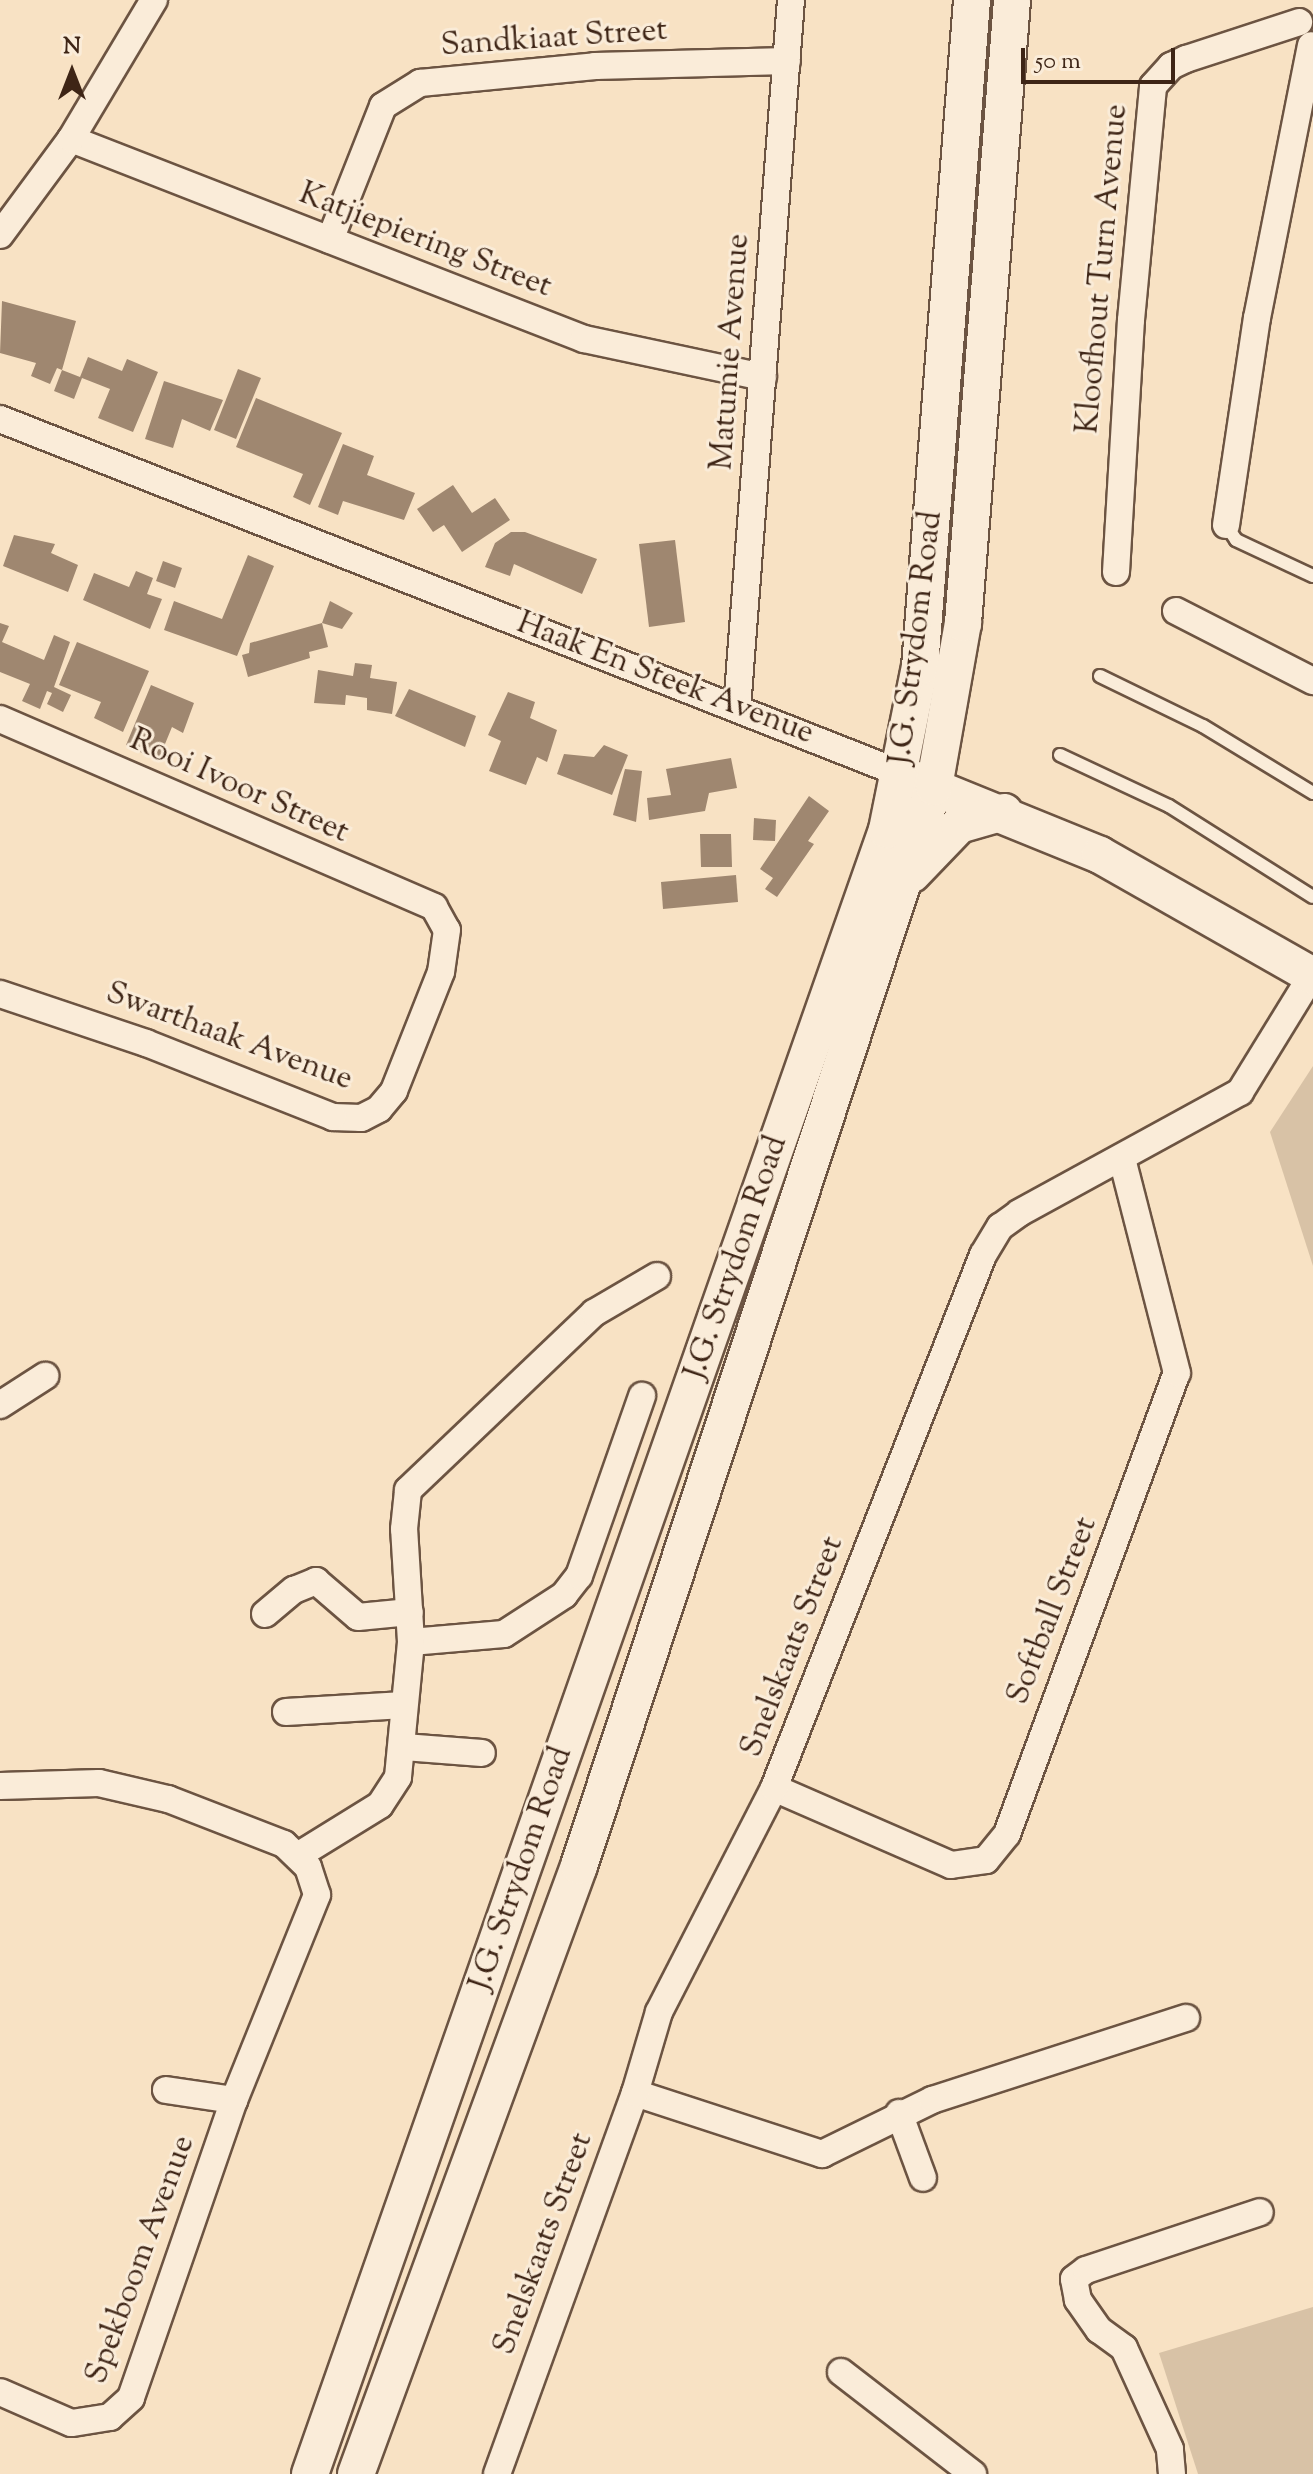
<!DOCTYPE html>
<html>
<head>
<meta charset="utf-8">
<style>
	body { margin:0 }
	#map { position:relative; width:1313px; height:2474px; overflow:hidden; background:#f8e2c4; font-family:"Sorts Mill Goudy",serif }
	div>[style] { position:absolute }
	.green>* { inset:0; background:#d8c2a6 }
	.building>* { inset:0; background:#9f8770 }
	.roads { filter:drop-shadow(2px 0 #6c5442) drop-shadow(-2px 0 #6c5442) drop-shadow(0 2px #6c5442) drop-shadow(0 -2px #6c5442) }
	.lane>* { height:12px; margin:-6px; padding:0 6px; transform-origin:6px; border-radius:6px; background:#faecd9 }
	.street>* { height:26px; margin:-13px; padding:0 13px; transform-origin:13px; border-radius:13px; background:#faecd9 }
	.secondary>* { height:36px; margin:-18px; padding:0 18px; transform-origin:18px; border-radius:18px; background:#faecd9 }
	span { translate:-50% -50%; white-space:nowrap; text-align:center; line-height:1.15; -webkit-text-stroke:6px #faecd9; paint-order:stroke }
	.street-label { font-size:32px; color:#3e2516 }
	.north { position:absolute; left:32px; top:32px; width:80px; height:80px; -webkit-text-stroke:6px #faecd9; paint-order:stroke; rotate:0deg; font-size:22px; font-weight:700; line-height:32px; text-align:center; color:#3e2516 }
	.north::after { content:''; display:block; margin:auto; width:28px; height:36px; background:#3e2516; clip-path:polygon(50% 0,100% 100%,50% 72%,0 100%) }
	.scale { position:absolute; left:1021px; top:48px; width:154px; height:36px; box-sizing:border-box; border:4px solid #3e2516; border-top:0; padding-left:10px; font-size:24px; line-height:28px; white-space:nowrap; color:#3e2516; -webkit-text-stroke:6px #faecd9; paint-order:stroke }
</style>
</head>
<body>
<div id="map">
	<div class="green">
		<div style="clip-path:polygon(1313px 1066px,1313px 1266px,1270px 1132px)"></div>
		<div style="clip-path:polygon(1313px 2307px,1313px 2474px,1198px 2474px,1159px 2353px)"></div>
	</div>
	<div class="building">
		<div style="clip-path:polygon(2px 301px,76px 321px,62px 370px,80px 377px,88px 357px,122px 371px,127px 359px,158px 372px,133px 432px,98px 418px,110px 389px,82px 378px,74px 399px,54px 391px,62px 370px,57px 368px,50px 384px,31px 376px,36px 363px,0 353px)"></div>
		<div style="clip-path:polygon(238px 369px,261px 378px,236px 439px,214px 430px)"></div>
		<div style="clip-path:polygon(164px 381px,223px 400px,210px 431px,182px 419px,173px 448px,145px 439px)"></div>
		<div style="clip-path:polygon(256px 398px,342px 433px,310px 505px,293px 497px,303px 474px,236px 447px)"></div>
		<div style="clip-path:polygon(343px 444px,374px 456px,367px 475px,415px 493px,404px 520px,343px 501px,338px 515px,318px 507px)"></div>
		<div style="clip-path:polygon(453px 485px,472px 513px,495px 498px,510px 520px,462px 552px,444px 525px,433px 532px,417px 509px)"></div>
		<div style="clip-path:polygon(511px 532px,525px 532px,597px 559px,582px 594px,514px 564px,510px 576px,485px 567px,495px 543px)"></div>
		<div style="clip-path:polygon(14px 535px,55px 544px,51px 553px,78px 565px,68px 592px,3px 566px)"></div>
		<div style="clip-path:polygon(675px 540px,685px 622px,649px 627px,639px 544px)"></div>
		<div style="clip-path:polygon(248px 555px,274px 566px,237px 656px,164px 630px,174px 601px,222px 619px)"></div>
		<div style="clip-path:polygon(163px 561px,182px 568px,175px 588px,156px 581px)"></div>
		<div style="clip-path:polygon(136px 571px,153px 578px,147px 594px,162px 599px,150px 629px,83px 600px,94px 573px,129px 587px)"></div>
		<div style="clip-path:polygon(330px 601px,353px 613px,342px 629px,322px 623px)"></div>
		<div style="clip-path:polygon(0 623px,9px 626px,2px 642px,44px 660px,54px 635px,70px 642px,54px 687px,71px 695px,63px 712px,47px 704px,52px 693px,47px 691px,40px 709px,22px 701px,30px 684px,0 672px)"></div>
		<div style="clip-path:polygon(322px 623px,328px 647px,309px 652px,310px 658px,248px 677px,242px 655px,249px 653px,250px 643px)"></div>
		<div style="clip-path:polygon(77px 642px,149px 671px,123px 732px,94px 718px,101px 702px,59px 685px)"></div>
		<div style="clip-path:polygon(355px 663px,372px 665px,370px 678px,397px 682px,392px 714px,367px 710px,367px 698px,346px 695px,345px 705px,314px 703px,318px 670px,353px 676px)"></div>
		<div style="clip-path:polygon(151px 685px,194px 703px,183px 733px,172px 727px,158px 761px,126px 745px)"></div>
		<div style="clip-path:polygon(409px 689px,476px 716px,465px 747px,395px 716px)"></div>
		<div style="clip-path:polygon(508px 692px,535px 702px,530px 718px,557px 730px,547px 762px,537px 757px,526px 785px,489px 771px,501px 741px,488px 735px)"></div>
		<div style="clip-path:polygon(604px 745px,628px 755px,612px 795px,557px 774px,564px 754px,594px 757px)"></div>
		<div style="clip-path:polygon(731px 758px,737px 788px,709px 793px,705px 811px,649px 820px,647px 798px,671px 795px,666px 769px)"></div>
		<div style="clip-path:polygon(625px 769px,642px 771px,636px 822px,613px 815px)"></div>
		<div style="clip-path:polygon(809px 796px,829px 811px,808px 841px,814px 844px,777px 897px,765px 889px,773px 878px,760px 869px)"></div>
		<div style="clip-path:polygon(754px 818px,776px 820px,775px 841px,753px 840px)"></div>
		<div style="clip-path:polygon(700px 834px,731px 834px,732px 867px,701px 867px)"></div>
		<div style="clip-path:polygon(736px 875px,738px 902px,663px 909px,661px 882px)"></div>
	</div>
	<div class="roads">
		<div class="lane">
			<div style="left:1226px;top:525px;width:18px;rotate:56deg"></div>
			<div style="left:1236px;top:540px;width:85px;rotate:25.1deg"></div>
			<div style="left:1100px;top:676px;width:114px;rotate:25.9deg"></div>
			<div style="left:1203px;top:726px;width:129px;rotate:31.3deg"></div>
			<div style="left:1060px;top:755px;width:120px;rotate:25.1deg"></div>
			<div style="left:1169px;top:806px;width:170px;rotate:32.3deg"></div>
		</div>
		<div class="street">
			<div style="left:71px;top:139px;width:551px;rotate:21.3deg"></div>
			<div style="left:584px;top:339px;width:183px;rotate:12deg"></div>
			<div style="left:0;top:235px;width:119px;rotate:-53.5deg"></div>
			<div style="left:71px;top:139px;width:162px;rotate:-59.2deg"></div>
			<div style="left:330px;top:240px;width:144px;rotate:-68.4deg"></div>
			<div style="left:383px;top:106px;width:44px;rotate:-31.9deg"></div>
			<div style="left:420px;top:83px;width:176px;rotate:-5.5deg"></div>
			<div style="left:595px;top:66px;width:192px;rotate:-1.5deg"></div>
			<div style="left:0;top:419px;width:969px;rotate:21.48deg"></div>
			<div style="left:1226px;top:525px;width:209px;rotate:-81.5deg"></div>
			<div style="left:1257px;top:318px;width:278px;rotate:-78.8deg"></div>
			<div style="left:1116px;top:572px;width:252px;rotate:-86.6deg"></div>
			<div style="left:1131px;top:320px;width:235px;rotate:-84.6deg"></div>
			<div style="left:1153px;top:86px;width:27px;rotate:-48deg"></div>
			<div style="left:1171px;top:66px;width:17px;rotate:-25deg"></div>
			<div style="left:1186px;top:59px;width:119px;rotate:-18.1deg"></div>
			<div style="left:1176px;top:611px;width:154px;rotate:27.1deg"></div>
			<div style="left:737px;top:708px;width:710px;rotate:-85.64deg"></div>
			<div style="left:0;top:719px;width:473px;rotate:23.4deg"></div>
			<div style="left:434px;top:907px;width:26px;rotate:61deg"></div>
			<div style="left:447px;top:930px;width:42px;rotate:98.1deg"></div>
			<div style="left:441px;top:972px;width:128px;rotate:111.6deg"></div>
			<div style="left:394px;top:1091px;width:23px;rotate:130deg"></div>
			<div style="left:379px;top:1109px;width:20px;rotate:153deg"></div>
			<div style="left:361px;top:1118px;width:28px;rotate:-178deg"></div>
			<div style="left:333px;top:1117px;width:201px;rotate:-158.4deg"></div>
			<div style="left:146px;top:1043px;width:154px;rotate:-161.4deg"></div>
			<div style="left:0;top:1405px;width:54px;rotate:-32.8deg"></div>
			<div style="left:265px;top:1614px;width:38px;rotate:-40deg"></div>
			<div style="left:294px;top:1590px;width:24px;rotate:-22deg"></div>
			<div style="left:316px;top:1581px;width:55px;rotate:40.6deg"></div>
			<div style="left:358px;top:1617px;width:52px;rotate:-5.5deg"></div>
			<div style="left:411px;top:1642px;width:93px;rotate:-4.9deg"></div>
			<div style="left:504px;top:1634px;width:72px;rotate:-33deg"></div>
			<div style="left:564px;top:1595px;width:24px;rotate:-52deg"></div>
			<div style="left:579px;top:1576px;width:191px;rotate:-70.7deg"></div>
			<div style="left:286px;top:1712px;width:118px;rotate:-3.4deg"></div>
			<div style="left:404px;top:1747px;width:78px;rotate:4.4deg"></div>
			<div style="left:0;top:1786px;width:99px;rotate:-1.7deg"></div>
			<div style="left:99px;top:1783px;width:71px;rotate:13.1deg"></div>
			<div style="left:168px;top:1799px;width:124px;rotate:21.2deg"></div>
			<div style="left:284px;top:1844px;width:33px;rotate:44deg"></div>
			<div style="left:308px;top:1867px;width:29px;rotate:72deg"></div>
			<div style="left:317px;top:1895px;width:221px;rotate:112deg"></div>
			<div style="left:234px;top:2100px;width:315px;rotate:109.1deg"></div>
			<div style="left:131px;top:2398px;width:28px;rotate:138deg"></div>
			<div style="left:110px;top:2417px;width:39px;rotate:171deg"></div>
			<div style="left:71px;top:2423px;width:77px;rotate:-156.4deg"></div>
			<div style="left:774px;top:1788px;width:193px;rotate:23.5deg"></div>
			<div style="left:951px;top:1865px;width:35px;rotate:-8deg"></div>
			<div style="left:986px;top:1860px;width:33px;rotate:-51deg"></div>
			<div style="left:1007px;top:1834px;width:491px;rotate:-69.8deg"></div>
			<div style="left:1177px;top:1373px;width:221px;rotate:-104.4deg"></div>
			<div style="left:299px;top:1855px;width:95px;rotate:-31.7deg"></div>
			<div style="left:380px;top:1805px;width:33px;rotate:-57deg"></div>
			<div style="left:398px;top:1777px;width:136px;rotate:-84.5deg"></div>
			<div style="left:411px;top:1642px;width:113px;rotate:-93.5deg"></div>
			<div style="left:404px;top:1529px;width:39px;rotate:-84deg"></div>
			<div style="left:408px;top:1490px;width:257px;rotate:-43.6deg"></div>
			<div style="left:594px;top:1313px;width:73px;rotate:-30.4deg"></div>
			<div style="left:166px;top:2090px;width:69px;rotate:8.4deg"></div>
			<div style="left:635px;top:2093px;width:197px;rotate:18.1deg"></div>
			<div style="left:822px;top:2154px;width:123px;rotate:-26.1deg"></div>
			<div style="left:932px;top:2100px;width:267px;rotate:-17.9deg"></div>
			<div style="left:899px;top:2113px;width:69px;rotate:69.7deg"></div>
			<div style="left:841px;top:2372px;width:167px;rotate:37.7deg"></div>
			<div style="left:497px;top:2474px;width:405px;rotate:-70.1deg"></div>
			<div style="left:635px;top:2093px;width:84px;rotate:-73.5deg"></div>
			<div style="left:659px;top:2012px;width:252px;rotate:-62.8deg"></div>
			<div style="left:774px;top:1788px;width:573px;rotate:-68.59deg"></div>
			<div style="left:983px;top:1255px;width:33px;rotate:-59deg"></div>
			<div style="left:1000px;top:1227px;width:24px;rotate:-36deg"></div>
			<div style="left:1019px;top:1213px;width:252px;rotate:-28.7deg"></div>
			<div style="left:1240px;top:1092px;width:137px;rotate:-58.4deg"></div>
			<div style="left:1172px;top:2474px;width:25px;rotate:-95deg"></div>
			<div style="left:1170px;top:2449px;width:111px;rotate:-114.5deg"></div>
			<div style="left:1124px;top:2348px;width:31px;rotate:-144deg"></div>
			<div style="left:1099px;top:2330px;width:37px;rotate:-125deg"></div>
			<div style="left:1078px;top:2300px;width:21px;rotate:-101deg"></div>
			<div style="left:1074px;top:2279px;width:15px;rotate:-37deg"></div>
			<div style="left:1086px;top:2270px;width:183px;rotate:-18.4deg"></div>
		</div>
		<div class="secondary">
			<div style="left:913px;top:779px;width:202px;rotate:22.1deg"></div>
			<div style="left:1100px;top:855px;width:245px;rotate:29.6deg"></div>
			<div style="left:912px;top:874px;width:68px;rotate:-46.2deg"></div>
			<div style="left:959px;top:825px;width:47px;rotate:-16.1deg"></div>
			<div style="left:310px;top:2474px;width:1742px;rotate:-70.66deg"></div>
			<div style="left:887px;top:830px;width:166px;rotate:-78.6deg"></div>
			<div style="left:920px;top:667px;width:669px;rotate:-85.54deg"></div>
			<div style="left:356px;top:2474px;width:648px;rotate:-69.86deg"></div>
			<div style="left:579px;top:1866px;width:1136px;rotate:-71.79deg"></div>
			<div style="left:934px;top:787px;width:167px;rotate:-80deg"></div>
			<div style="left:963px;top:623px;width:625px;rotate:-85.5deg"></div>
		</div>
	</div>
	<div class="street-label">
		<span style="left:554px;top:39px;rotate:-4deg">Sandkiaat Street</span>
		<span style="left:425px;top:241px;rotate:21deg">Katjiepiering Street</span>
		<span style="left:1103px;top:269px;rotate:-85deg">Kloofhout Turn Avenue</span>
		<span style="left:731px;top:352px;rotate:-86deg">Matumie Avenue</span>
		<span style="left:917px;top:638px;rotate:-83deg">J.G. Strydom Road</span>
		<span style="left:665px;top:679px;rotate:21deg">Haak En Steek Avenue</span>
		<span style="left:239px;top:787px;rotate:24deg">Rooi Ivoor Street</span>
		<span style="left:229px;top:1037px;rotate:20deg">Swarthaak Avenue</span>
		<span style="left:737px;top:1258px;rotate:-71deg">J.G. Strydom Road</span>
		<span style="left:1053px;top:1611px;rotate:-69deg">Softball Street</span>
		<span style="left:793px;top:1647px;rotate:-69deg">Snelskaats Street</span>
		<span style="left:522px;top:1869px;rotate:-71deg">J.G. Strydom Road</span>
		<span style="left:544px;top:2244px;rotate:-70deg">Snelskaats Street</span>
		<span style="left:141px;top:2260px;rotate:-70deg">Spekboom Avenue</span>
	</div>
	<div class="north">N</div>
	<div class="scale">50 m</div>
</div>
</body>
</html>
